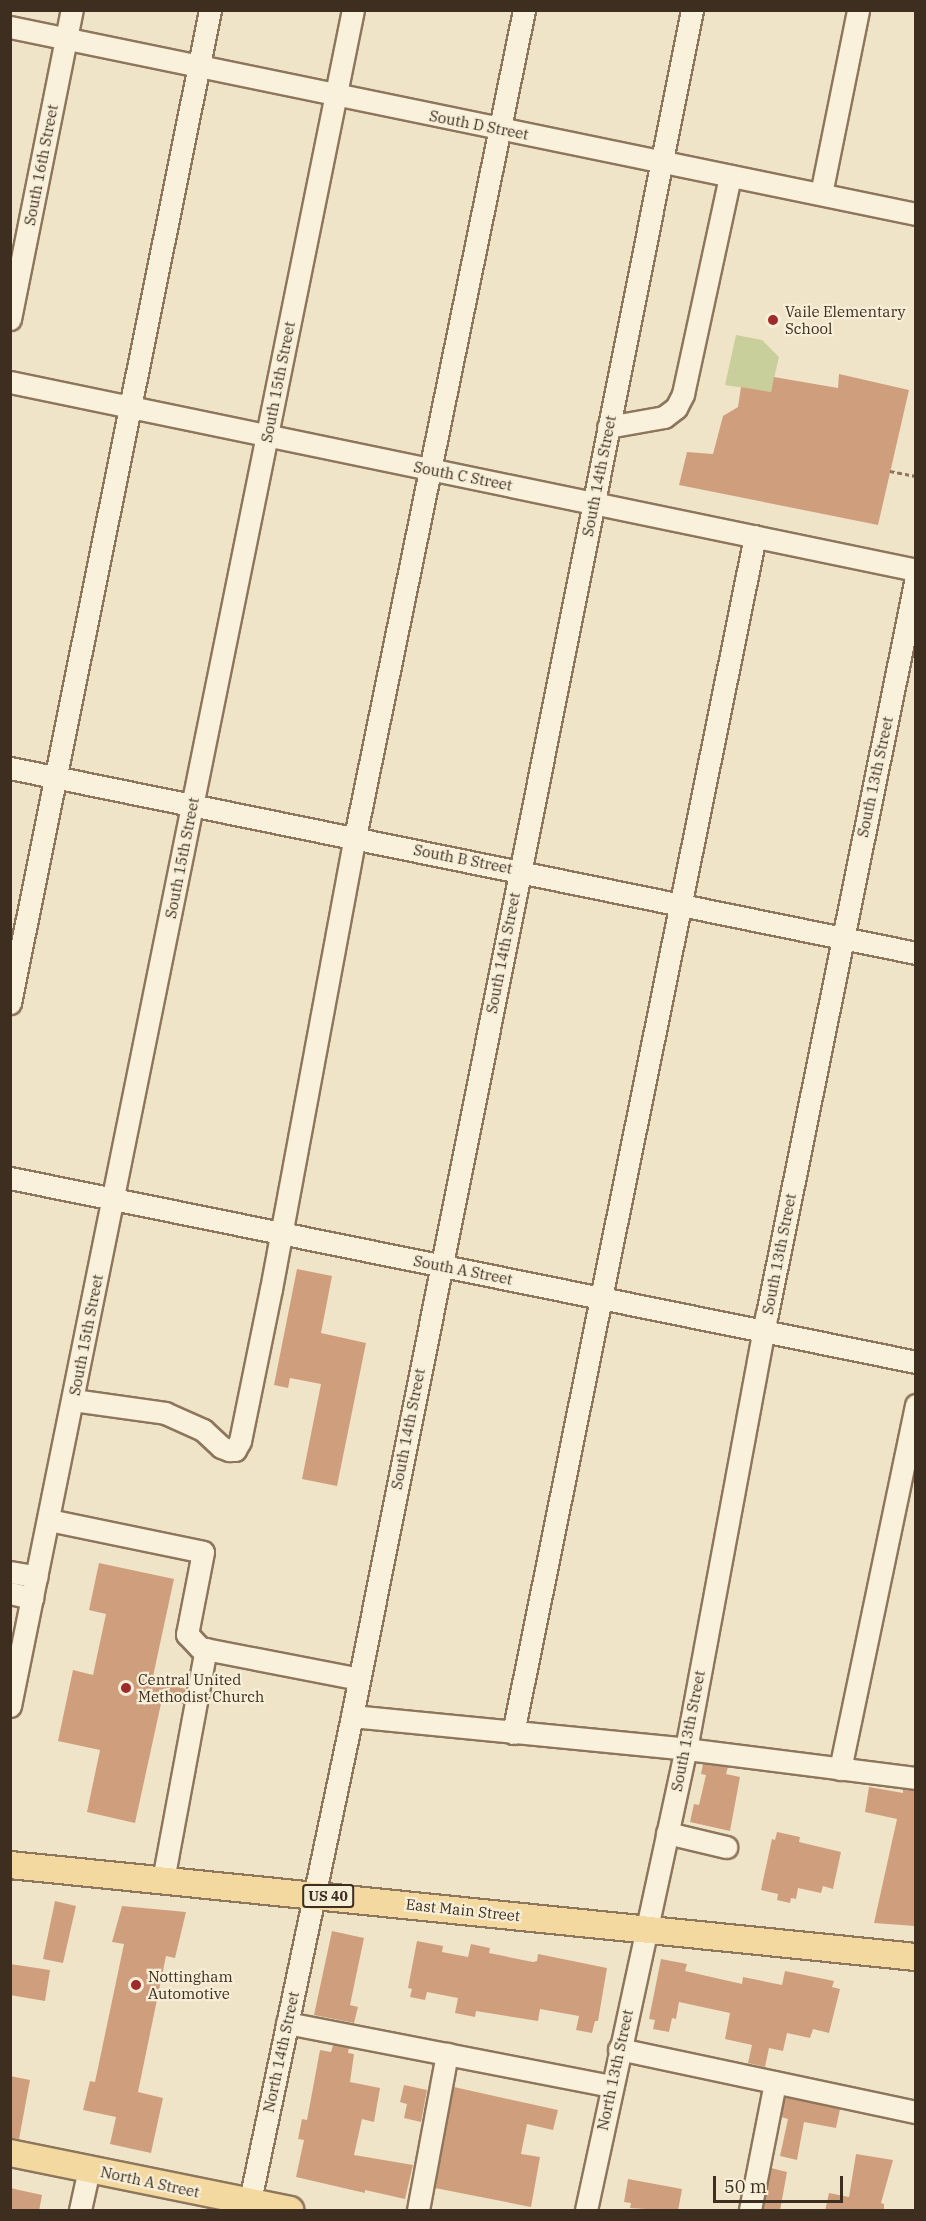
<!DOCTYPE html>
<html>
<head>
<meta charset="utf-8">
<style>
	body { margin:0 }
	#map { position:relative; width:926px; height:2221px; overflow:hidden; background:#f0e4c8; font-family:"IBM Plex Serif",serif }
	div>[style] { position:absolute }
	.green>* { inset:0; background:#c9cf9b }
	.building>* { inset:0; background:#cf9f7d }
	.path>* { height:3px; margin-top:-1.5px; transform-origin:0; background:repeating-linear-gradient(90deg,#8d765c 0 4.5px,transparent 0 7.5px) }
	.roads { filter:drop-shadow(2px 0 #8d765c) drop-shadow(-2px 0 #8d765c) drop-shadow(0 2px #8d765c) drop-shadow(0 -2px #8d765c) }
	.minor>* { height:21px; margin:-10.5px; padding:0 10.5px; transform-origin:10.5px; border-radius:10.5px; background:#faf1dc }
	.major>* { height:26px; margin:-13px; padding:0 13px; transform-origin:13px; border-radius:13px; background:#f3d9a0 }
	.dots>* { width:16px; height:16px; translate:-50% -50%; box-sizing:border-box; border:3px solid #f7eed8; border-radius:50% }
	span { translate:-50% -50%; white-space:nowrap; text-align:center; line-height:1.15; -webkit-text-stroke:4.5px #f7eed8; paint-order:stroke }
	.shield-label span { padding:2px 4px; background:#f7eed8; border:2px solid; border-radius:4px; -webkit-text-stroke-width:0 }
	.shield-label { font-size:14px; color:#3d2e20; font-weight:700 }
	.street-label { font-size:15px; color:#3d2e20 }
	.poi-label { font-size:15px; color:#3d2e20 }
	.left { translate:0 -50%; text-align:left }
	.frame { position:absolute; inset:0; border:12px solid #3d2e20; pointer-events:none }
	.scale { position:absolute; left:713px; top:2176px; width:130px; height:27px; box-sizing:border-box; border:3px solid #3d2e20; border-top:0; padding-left:8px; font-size:18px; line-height:21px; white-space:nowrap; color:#3d2e20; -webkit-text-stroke:4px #f7eed8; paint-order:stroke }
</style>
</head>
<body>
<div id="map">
	<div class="green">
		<div style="clip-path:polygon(736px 335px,762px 340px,779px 357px,771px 392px,725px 385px)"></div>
	</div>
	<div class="building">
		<div style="clip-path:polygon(839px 374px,909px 390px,878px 525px,679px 485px,687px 452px,713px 454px,723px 416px,738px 407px,741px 387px,771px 392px,774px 377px,838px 388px)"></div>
		<div style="clip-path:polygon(297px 1269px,332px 1276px,321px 1333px,366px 1343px,337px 1486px,302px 1479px,321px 1384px,290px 1378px,288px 1388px,274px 1385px)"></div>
		<div style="clip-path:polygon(99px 1563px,174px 1579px,152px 1681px,186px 1689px,183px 1704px,162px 1699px,135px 1823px,87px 1812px,100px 1750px,58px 1741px,73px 1670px,93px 1675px,106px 1614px,89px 1610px)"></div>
		<div style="clip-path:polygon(703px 1764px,728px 1767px,726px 1774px,740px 1777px,730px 1831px,690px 1822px,694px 1804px,699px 1805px,706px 1775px,701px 1774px)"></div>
		<div style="clip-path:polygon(869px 1787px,903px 1793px,903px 1789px,915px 1791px,915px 1926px,874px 1923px,897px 1819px,865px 1812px)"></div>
		<div style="clip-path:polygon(777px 1832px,800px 1837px,799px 1842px,841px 1852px,833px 1889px,823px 1886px,821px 1893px,798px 1888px,796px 1899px,791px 1898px,790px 1903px,777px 1900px,778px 1894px,761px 1890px,772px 1839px,775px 1840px)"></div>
		<div style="clip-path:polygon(55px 1901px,76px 1906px,63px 1963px,43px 1959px)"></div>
		<div style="clip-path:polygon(122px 1906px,186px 1912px,175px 1958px,166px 1956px,138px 2092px,163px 2098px,151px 2153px,110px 2144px,116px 2117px,83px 2110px,90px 2081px,95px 2082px,124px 1944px,112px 1942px)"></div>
		<div style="clip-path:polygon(332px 1931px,364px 1938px,350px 2005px,358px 2007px,354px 2023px,314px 2015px)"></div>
		<div style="clip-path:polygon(417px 1941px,443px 1946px,442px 1952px,468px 1957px,471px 1944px,490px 1948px,489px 1953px,533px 1962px,537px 1961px,538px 1954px,607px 1968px,598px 2021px,595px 2021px,592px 2033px,576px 2030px,579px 2016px,540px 2009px,538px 2021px,476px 2011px,475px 2017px,455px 2013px,458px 1998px,427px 1992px,425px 2000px,410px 1997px,412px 1989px,408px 1988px)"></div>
		<div style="clip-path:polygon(661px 1959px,687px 1964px,685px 1971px,742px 1984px,743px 1977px,782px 1985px,785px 1971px,834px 1981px,832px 1987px,840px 1989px,829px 2033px,813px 2029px,810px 2038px,787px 2033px,783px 2051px,769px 2048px,765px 2067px,748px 2063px,752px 2045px,725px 2039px,730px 2013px,679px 2002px,676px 2019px,672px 2018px,669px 2032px,653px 2029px,655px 2020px,649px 2019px)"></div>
		<div style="clip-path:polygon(10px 1964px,50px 1970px,45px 2001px,10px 1995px)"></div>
		<div style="clip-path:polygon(333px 2045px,349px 2048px,348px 2053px,354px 2054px,350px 2082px,380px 2088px,374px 2122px,362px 2119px,354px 2155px,413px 2165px,405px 2199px,365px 2190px,365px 2193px,296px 2177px,304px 2140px,298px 2139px,302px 2119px,307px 2120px,320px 2050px,331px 2052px)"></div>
		<div style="clip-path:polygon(10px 2076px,30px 2080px,19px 2139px,10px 2138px)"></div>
		<div style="clip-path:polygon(404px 2085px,427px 2090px,421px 2122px,404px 2118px,407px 2104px,400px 2102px)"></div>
		<div style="clip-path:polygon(454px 2087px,558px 2110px,553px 2130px,527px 2124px,521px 2154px,540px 2157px,531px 2207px,435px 2188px)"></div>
		<div style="clip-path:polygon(785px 2097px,840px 2109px,836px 2128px,804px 2122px,797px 2160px,780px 2156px,788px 2119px,781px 2117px)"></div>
		<div style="clip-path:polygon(856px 2154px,893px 2160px,881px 2203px,884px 2204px,884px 2211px,825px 2211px,829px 2193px,849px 2197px)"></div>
		<div style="clip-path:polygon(771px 2168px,787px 2172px,780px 2211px,763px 2211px)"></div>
		<div style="clip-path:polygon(628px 2179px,682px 2189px,678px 2211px,630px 2208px,631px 2203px,624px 2202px)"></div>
		<div style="clip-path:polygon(10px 2188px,42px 2195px,39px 2211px,10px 2211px)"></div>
	</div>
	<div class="path">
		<div style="left:890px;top:471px;width:26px;rotate:11deg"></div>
	</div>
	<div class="roads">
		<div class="minor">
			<div style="left:10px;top:27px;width:925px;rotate:11.66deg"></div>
			<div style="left:821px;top:194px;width:188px;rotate:-78.6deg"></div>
			<div style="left:10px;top:319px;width:315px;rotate:-78.7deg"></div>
			<div style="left:10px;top:382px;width:925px;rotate:11.72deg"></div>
			<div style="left:608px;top:427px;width:57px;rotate:-10.1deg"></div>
			<div style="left:664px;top:417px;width:15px;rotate:-37deg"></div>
			<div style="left:676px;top:408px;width:16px;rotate:-63deg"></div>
			<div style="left:683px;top:394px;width:223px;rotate:-77.8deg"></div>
			<div style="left:10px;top:768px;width:925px;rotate:11.54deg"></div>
			<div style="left:10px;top:1003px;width:1013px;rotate:-78.61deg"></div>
			<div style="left:10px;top:1178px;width:924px;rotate:11.48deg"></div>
			<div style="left:73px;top:1400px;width:93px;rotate:8deg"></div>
			<div style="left:165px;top:1413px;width:42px;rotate:24.1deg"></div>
			<div style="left:203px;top:1430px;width:25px;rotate:43deg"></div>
			<div style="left:221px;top:1447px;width:9px;rotate:21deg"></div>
			<div style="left:229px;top:1450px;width:6px"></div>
			<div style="left:235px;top:1450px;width:10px;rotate:-61deg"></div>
			<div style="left:240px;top:1441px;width:155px;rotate:-78.5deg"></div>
			<div style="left:271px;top:1289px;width:460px;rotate:-79.5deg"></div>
			<div style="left:355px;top:837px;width:844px;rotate:-78.45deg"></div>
			<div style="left:49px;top:1520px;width:157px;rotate:11.7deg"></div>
			<div style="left:203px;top:1552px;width:84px;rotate:101deg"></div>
			<div style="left:187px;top:1634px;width:19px;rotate:47deg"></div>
			<div style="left:200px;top:1648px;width:162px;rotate:11deg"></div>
			<div style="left:10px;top:1572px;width:27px;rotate:10deg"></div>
			<div style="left:10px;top:1593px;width:23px;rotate:13deg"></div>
			<div style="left:10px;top:1706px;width:1730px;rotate:-78.57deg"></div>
			<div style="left:352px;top:1716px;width:336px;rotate:5.6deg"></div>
			<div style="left:686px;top:1749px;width:232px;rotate:7.2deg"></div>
			<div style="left:513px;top:1733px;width:1221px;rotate:-78.57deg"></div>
			<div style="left:840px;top:1769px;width:372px;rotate:-78.2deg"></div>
			<div style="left:667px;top:1833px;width:61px;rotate:13.3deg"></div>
			<div style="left:163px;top:1880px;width:235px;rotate:-79.5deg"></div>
			<div style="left:287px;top:2023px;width:330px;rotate:11deg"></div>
			<div style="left:619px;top:2049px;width:304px;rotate:12deg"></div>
			<div style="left:80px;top:2210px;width:42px;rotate:-77.6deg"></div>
			<div style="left:248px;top:2210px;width:505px;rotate:-78.11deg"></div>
			<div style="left:352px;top:1716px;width:1740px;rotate:-78.73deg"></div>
			<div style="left:418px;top:2210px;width:159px;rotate:-79.5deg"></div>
			<div style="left:586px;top:2210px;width:472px;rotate:-77.8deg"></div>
			<div style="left:686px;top:1749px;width:442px;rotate:-79.5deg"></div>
			<div style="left:767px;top:1314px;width:751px;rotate:-78.56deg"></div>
			<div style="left:750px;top:2210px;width:130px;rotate:-78.9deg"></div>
		</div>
		<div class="major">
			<div style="left:10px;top:1865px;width:911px;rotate:5.8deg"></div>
			<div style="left:10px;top:2153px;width:286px;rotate:11.5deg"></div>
		</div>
	</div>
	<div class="dots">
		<div style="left:773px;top:320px;background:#9e2a2b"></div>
		<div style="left:126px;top:1688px;background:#9e2a2b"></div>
		<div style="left:136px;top:1985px;background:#9e2a2b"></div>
	</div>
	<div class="shield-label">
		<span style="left:328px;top:1896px">US 40</span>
	</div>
	<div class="street-label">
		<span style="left:479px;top:125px;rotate:11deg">South D Street</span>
		<span style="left:41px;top:165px;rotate:-79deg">South 16th Street</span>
		<span style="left:278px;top:382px;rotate:-79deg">South 15th Street</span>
		<span style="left:463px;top:476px;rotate:11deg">South C Street</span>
		<span style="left:599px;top:476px;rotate:-79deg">South 14th Street</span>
		<span style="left:875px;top:777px;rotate:-78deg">South 13th Street</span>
		<span style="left:182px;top:858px;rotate:-79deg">South 15th Street</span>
		<span style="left:463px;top:859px;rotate:11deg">South B Street</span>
		<span style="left:503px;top:953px;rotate:-79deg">South 14th Street</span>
		<span style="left:779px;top:1254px;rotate:-79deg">South 13th Street</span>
		<span style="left:463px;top:1270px;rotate:11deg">South A Street</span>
		<span style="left:86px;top:1335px;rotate:-79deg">South 15th Street</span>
		<span style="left:408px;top:1429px;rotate:-79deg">South 14th Street</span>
		<span style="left:688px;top:1731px;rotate:-79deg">South 13th Street</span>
		<span style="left:463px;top:1910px;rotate:6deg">East Main Street</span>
		<span style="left:281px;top:2052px;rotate:-78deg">North 14th Street</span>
		<span style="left:615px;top:2070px;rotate:-78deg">North 13th Street</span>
		<span style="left:150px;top:2182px;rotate:12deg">North A Street</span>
	</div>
	<div class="poi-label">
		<span class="left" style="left:785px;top:320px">Vaile Elementary<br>School</span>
		<span class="left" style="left:138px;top:1688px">Central United<br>Methodist Church</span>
		<span class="left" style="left:148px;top:1985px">Nottingham<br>Automotive</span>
	</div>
	<div class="frame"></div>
	<div class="scale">50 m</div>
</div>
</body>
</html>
